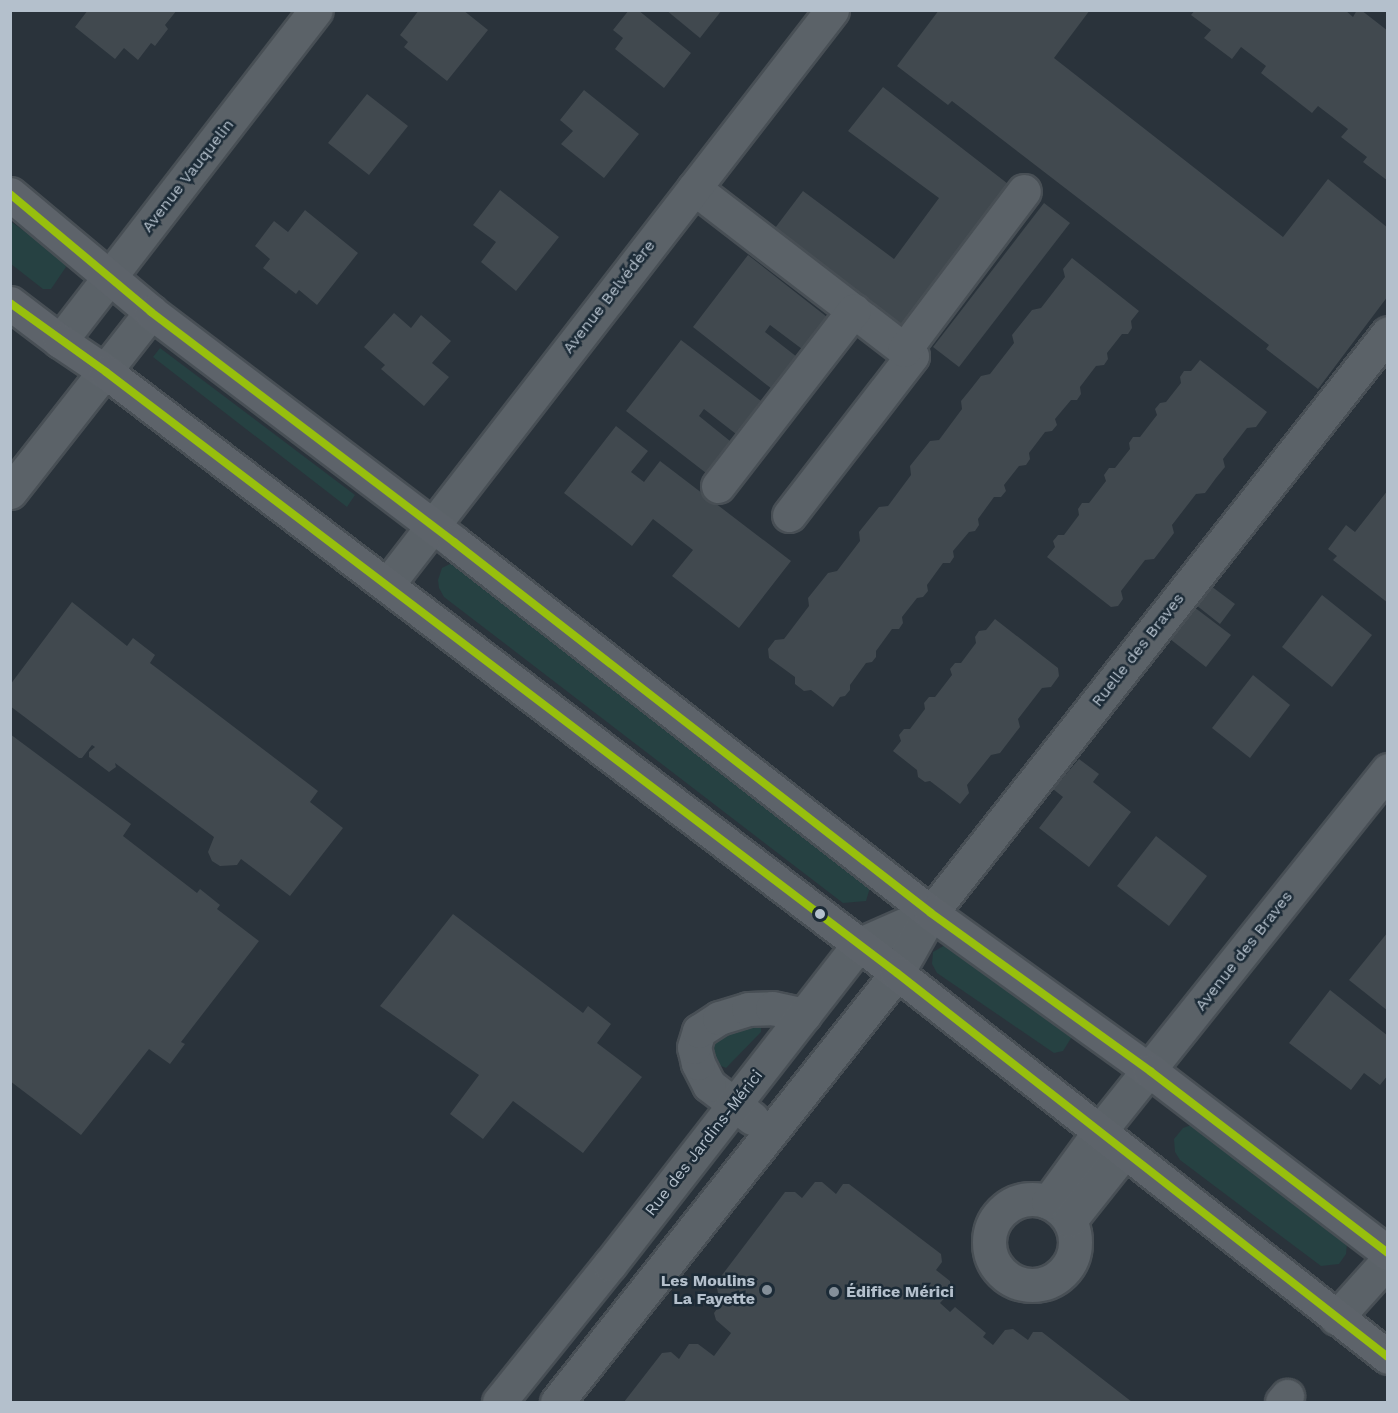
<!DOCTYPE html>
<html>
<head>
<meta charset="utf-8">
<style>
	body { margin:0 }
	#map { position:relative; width:1398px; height:1413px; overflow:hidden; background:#2a333b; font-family:"Work Sans",sans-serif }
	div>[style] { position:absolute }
	.green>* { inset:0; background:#264142 }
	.building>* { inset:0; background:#41494f }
	.roads { filter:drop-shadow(2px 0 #484f55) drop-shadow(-2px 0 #484f55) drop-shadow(0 2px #484f55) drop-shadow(0 -2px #484f55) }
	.minor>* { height:33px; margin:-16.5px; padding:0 16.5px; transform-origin:16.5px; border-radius:16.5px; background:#5b6268 }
	.minor>.ring { margin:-16.5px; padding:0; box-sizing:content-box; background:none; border:33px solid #5b6268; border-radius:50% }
	.major>* { height:33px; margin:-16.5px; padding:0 16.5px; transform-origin:16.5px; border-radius:16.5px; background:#5d636a }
	.bus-1>* { height:8px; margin:-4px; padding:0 4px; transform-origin:4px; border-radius:4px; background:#97bf0d }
	.dots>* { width:16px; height:16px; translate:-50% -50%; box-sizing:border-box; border:3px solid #1c2b37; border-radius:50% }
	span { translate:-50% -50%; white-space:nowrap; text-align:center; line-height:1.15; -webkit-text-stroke:5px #1c2b37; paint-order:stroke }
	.street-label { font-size:16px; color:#b4c0cc }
	.poi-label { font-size:16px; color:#b4c0cc; font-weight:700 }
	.right { translate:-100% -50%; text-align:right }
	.left { translate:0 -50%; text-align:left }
	.frame { position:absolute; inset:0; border:12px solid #b4c0cc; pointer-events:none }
</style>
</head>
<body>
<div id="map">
	<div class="green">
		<div style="clip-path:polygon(10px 221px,62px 258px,66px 267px,51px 289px,43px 289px,11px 264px)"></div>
		<div style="clip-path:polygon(160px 348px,355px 495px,347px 507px,153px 357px)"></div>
		<div style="clip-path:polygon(452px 563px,466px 565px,872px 881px,866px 901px,843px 903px,444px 597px,439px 588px,438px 580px,442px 568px)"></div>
		<div style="clip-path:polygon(952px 941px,1073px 1035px,1063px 1051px,1054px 1053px,937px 973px,932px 964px,933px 952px)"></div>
		<div style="clip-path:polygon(747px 1025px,761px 1026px,761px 1032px,726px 1068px,719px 1065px,711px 1054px,712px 1043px,720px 1032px)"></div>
		<div style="clip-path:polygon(1191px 1125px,1200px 1125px,1340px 1231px,1347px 1244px,1346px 1254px,1339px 1264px,1321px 1266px,1180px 1160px,1175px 1152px,1174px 1139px,1183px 1128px)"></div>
	</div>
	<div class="building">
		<div style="clip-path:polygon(88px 10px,177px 10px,165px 25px,168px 29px,155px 46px,151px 43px,138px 60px,124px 48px,115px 59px,75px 27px)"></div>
		<div style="clip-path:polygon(419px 10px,463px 10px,488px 30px,447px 81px,404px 47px,408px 42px,400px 35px)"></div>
		<div style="clip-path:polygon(629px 10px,638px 10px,691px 53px,664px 88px,615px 49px,623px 38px,613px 30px)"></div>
		<div style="clip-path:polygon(666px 10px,722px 10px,700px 38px)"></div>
		<div style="clip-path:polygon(939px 10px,1090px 10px,1054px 58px,1283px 237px,1328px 179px,1388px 228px,1388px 296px,1318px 389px,1266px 349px,1269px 345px,952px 101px,948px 105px,897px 66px)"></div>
		<div style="clip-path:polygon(1195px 10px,1345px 10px,1353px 17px,1357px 10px,1361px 10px,1388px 31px,1388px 181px,1363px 162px,1367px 157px,1341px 137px,1348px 129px,1318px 106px,1312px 113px,1261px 73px,1266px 66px,1241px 47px,1232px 59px,1204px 38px,1211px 30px,1191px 15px)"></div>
		<div style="clip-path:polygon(883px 87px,1012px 187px,902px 330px,772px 232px,803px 191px,894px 259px,939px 198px,848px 131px)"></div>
		<div style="clip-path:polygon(584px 90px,639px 134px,604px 178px,561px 144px,573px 131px,560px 120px)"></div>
		<div style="clip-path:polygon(367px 94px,408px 126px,369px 175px,328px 143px)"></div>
		<div style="clip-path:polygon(500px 190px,559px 237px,516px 291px,481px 262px,496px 242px,473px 225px)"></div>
		<div style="clip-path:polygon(1044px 203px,1070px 223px,959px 367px,933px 347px)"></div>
		<div style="clip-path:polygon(305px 210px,358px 253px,317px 305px,299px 290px,296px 294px,263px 268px,270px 259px,255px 246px,274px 221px,288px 232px)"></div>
		<div style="clip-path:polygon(748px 255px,827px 317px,802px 349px,770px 325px,765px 332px,797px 357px,772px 389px,693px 327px)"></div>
		<div style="clip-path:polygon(1072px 258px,1139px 311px,1131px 321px,1132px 328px,1128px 334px,1122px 334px,1107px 353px,1108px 359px,1104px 365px,1096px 366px,1080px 387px,1081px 394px,1077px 400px,1071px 400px,1055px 419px,1057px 425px,1052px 431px,1045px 432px,1029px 453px,1030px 459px,1026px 465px,1019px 466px,1004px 485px,1006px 491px,1001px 497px,994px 497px,978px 519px,979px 525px,975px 531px,969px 532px,953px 551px,954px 557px,950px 563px,943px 563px,927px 585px,928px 591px,923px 597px,917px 598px,902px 617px,903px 623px,899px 629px,892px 629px,876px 651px,876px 657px,872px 662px,866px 663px,850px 685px,850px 690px,845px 696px,840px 697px,833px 707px,811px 690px,804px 691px,795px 684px,795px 677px,769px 658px,768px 649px,775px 640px,784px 639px,809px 606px,808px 598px,828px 573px,837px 571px,860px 541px,859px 532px,879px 507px,888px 506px,911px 475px,910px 466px,930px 441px,939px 440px,962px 409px,961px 401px,970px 390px,981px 376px,990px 374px,1014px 343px,1012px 335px,1032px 310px,1041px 308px,1065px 277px,1063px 269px)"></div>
		<div style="clip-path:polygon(394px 313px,411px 328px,421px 315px,451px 341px,432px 363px,449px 377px,424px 406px,381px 369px,385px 365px,364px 347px)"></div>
		<div style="clip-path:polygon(681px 340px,761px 401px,736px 434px,704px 409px,699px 416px,730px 441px,706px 473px,626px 411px)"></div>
		<div style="clip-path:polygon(1200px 360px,1267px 412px,1256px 427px,1247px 428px,1223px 459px,1225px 467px,1216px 478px,1205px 493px,1196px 494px,1172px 525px,1174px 533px,1154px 559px,1145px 560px,1121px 591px,1123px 599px,1118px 606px,1111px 607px,1047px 557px,1055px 547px,1053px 541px,1058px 535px,1064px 535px,1079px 515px,1078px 509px,1082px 503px,1089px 503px,1106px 481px,1104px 475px,1109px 468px,1115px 468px,1130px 449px,1129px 443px,1133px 437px,1140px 437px,1157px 415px,1155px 409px,1160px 403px,1166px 402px,1181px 383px,1180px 377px,1184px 371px,1191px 371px)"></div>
		<div style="clip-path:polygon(616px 426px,648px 451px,631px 472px,644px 482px,660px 461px,791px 561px,739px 628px,672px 576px,693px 550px,653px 519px,632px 546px,564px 493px)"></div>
		<div style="clip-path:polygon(1388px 490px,1388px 603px,1333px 560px,1337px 556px,1328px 549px,1346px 525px,1355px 532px)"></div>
		<div style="clip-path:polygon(1211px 586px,1235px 604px,1220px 624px,1196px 605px)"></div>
		<div style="clip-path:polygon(1322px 595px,1372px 635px,1332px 687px,1282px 647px)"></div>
		<div style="clip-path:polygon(72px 602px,127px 646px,133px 638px,155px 655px,150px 663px,318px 791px,310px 802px,343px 828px,290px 896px,241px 859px,237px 865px,220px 866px,212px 861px,208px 852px,214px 837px,115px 763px,116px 767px,109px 772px,89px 757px,89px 752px,95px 747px,92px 745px,82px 758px,79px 758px,10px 706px,10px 685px)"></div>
		<div style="clip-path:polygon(1194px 607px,1231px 635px,1206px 667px,1170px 639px)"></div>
		<div style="clip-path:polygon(995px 619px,1058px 668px,1059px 676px,1051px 687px,1042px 688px,1018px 719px,1020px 727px,1000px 753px,991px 755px,967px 785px,969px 793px,960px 804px,930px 781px,925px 782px,918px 777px,917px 770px,893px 751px,901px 741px,899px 735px,904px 729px,910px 729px,925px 709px,924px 703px,929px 697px,935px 697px,952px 675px,950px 669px,955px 663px,961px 663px,976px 643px,975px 637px,979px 631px,986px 630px)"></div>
		<div style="clip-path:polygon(1253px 675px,1290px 705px,1250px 758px,1212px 728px)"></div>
		<div style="clip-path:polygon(10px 734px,131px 824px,123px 836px,197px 893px,200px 889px,220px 905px,217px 909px,259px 941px,181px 1042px,185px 1044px,170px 1064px,149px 1049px,81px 1135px,10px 1081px)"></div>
		<div style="clip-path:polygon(1079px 759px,1099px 774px,1093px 782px,1131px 812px,1089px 867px,1039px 828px,1063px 797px,1053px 789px)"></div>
		<div style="clip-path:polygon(1156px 836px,1207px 876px,1169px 926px,1117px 886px)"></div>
		<div style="clip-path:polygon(453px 914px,583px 1013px,588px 1006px,611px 1024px,597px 1043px,642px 1077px,583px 1153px,513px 1101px,483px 1139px,450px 1114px,479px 1075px,380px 1006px)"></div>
		<div style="clip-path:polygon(1388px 932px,1388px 1011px,1349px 980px)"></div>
		<div style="clip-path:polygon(1330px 990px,1388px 1036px,1388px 1075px,1380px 1085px,1364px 1073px,1351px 1090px,1289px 1043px)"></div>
		<div style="clip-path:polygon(815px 1182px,822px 1182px,836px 1194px,843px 1184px,849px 1184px,941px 1254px,942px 1262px,936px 1270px,950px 1281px,951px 1291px,940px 1303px,950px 1312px,955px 1307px,986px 1333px,983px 1337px,993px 1345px,1005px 1330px,1013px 1329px,1028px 1340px,1033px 1332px,1042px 1332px,1132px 1402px,624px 1402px,662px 1353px,671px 1352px,679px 1359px,689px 1344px,698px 1344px,714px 1356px,731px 1333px,716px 1320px,714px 1313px,725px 1298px,718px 1293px,716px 1283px,785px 1192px,795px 1192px,802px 1198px)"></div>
	</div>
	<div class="roads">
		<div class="minor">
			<div style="left:694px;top:188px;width:275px;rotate:37.6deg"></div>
			<div style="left:912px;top:356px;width:201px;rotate:127.7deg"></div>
			<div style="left:60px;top:341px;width:418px;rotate:-52.3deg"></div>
			<div style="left:904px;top:350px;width:199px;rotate:-53deg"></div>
			<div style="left:718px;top:486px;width:222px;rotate:-52.3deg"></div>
			<div style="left:10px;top:492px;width:229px;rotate:-51.9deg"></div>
			<div style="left:387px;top:585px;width:727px;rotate:-52.26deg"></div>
			<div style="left:752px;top:1118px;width:54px;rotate:-142.5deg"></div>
			<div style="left:709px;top:1085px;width:25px;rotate:-117deg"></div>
			<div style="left:698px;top:1063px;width:16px;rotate:-104deg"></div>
			<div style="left:694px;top:1047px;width:17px;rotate:-73deg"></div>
			<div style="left:699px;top:1031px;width:24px;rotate:-33deg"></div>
			<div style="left:719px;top:1018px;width:30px;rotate:-17deg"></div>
			<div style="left:748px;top:1009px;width:24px;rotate:-2deg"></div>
			<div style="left:772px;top:1008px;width:33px;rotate:12deg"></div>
			<div class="ring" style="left:989px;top:1199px;width:53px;height:53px"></div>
			<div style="left:1048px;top:1202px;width:87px;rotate:-53.9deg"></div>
			<div style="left:1099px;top:1132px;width:463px;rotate:-51.4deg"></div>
			<div style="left:1070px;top:1220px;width:87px;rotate:-51.5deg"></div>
			<div style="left:1336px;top:1318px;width:78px;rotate:-48.1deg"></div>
			<div style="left:499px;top:1402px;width:177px;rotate:-51.2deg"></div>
			<div style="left:610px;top:1264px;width:404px;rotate:-52.1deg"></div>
			<div style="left:858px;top:945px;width:80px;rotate:-23.7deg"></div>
			<div style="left:557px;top:1402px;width:547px;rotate:-51.6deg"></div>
			<div style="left:897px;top:973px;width:69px;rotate:-60.5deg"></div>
			<div style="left:931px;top:913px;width:738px;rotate:-51.76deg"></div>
			<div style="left:1282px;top:1402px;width:8px;rotate:-50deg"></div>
		</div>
		<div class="major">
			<div style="left:10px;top:194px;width:184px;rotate:39.9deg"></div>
			<div style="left:151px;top:312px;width:380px;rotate:37.2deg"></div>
			<div style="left:454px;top:542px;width:604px;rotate:37.87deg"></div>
			<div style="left:931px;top:913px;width:270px;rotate:35.8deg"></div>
			<div style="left:1150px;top:1071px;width:300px;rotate:37.4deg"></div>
			<div style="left:10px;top:303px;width:63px;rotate:37.2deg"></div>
			<div style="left:60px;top:341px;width:55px;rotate:34deg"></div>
			<div style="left:106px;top:372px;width:993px;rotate:37.23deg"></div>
			<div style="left:897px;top:973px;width:623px;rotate:38.03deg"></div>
		</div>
	</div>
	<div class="bus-1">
		<div style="left:10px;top:194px;width:184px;rotate:39.9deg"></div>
		<div style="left:151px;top:312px;width:380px;rotate:37.2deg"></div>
		<div style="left:454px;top:542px;width:604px;rotate:37.87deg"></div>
		<div style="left:931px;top:913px;width:270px;rotate:35.8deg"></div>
		<div style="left:1150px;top:1071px;width:300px;rotate:37.4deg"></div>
		<div style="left:10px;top:303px;width:118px;rotate:35.7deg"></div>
		<div style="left:106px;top:372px;width:993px;rotate:37.23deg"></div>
		<div style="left:897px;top:973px;width:623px;rotate:38.03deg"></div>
	</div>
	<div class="dots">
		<div style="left:820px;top:914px;background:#b4c0cc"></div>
		<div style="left:767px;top:1290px;background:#848f99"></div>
		<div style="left:834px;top:1292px;background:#848f99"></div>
	</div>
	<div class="street-label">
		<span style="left:188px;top:176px;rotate:-52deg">Avenue Vauquelin</span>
		<span style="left:609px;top:297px;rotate:-52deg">Avenue Belvédère</span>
		<span style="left:1138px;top:650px;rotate:-52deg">Ruelle des Braves</span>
		<span style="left:1244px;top:951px;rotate:-52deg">Avenue des Braves</span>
		<span style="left:704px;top:1143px;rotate:-52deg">Rue des Jardins-Mérici</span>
	</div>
	<div class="poi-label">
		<span class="right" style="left:755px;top:1290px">Les Moulins<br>La Fayette</span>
		<span class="left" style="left:846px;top:1292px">Édifice Mérici</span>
	</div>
	<div class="frame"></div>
</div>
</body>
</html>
